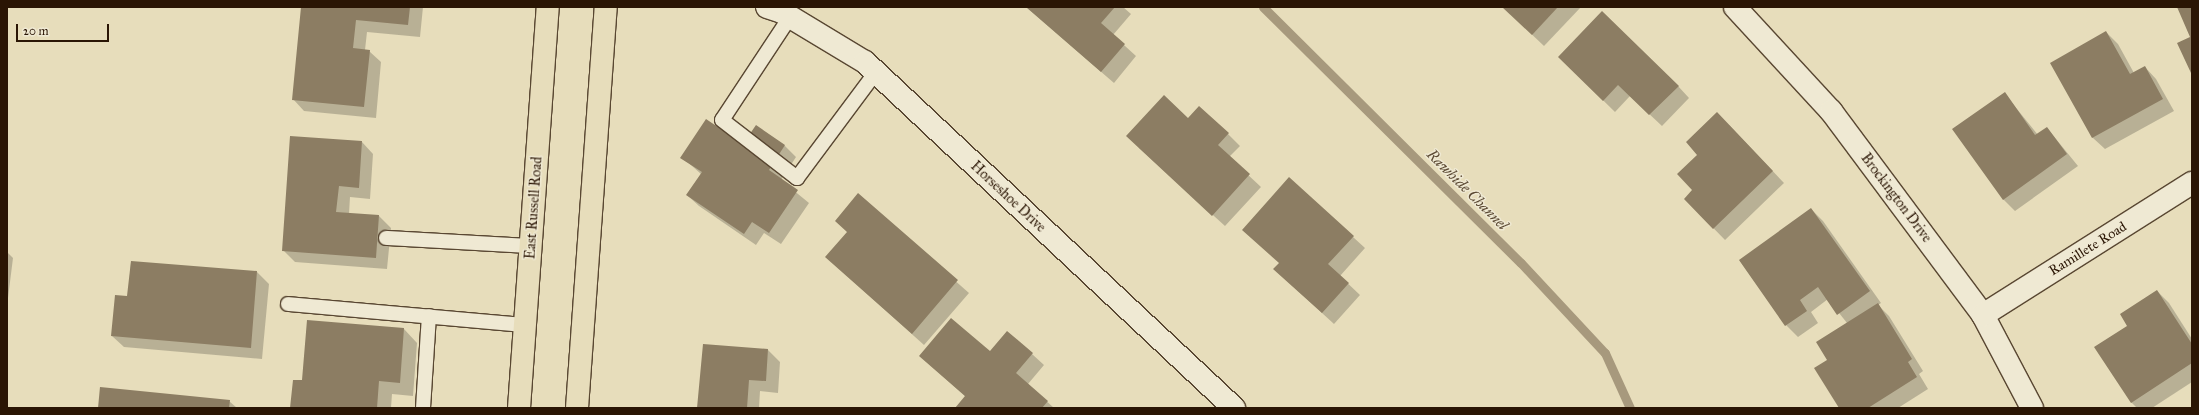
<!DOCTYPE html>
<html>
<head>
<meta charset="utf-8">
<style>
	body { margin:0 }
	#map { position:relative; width:2199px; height:415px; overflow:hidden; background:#e7ddbb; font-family:"IM FELL Great Primer",serif }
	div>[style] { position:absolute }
	.shadow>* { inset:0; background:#0003 }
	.stream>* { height:9px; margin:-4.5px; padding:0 4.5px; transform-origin:4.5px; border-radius:4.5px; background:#a7997d }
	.building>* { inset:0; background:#8c7d63 }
	.roads { filter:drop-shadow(1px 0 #594732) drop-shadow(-1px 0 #594732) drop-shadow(0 1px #594732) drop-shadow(0 -1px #594732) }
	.service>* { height:14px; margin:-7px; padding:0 7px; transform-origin:7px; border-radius:7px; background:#efe9d3 }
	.minor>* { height:22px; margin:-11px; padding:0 11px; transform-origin:11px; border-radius:11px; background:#efe9d3 }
	.primary>* { height:22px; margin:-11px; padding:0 11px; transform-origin:11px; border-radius:11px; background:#e7ddbb }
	span { translate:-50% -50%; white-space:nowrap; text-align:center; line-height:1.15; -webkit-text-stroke:3px #efe9d3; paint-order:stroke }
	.street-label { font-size:14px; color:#2a1504 }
	.water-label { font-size:15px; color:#5c4a34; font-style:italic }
	.frame { position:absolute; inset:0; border:8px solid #2a1504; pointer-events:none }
	.scale { position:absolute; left:16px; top:24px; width:93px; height:18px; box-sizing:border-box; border:2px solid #2a1504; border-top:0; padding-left:5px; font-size:12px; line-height:14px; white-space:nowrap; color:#2a1504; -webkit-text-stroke:3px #efe9d3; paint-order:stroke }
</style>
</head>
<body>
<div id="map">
	<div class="shadow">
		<div style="clip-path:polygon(302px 7px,423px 7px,420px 37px,367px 32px,365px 50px,369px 51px,381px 62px,376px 118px,304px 111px,293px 99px)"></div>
		<div style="clip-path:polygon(1026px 7px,1123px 7px,1131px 14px,1113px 35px,1136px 56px,1114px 83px)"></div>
		<div style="clip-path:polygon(1503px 7px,1581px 7px,1544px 46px)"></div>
		<div style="clip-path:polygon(2178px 7px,2192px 7px,2192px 73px,2179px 43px,2192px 37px)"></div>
		<div style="clip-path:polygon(2106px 32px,2118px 44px,2134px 73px,2145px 67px,2156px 79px,2174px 111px,2105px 149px,2093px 138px,2052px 63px)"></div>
		<div style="clip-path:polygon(1559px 57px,1678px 86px,1689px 98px,1662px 126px,1630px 96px,1615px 112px)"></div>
		<div style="clip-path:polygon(2004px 93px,2038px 135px,2047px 128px,2078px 166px,2015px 211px,2003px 199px)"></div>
		<div style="clip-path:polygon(1188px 119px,1228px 134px,1240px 146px,1229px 157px,1261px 187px,1225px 226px,1139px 148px)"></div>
		<div style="clip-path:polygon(1729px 125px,1784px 183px,1725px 240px,1685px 199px,1694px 190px,1699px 155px)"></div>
		<div style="clip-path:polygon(756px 126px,785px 146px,796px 157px,781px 180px,809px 203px,781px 244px,764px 233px,756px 245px,699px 206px,687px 195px,701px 174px,682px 157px,744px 145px)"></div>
		<div style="clip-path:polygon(362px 142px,373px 154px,370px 199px,350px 197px,349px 214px,379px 216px,391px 228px,387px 269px,295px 262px,283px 250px)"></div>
		<div style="clip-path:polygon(858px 195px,969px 293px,924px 345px,826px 257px,848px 232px)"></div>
		<div style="clip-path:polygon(1811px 209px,1823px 221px,1881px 303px,1878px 305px,1889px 316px,1923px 371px,1919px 374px,1928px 389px,1898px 408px,1840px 408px,1828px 360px,1847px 323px,1828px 299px,1811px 312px,1818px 323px,1798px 337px,1786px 325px,1740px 261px)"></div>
		<div style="clip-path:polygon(1353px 237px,1365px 248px,1340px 276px,1360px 295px,1334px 324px,1274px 269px)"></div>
		<div style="clip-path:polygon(7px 252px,13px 258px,8px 298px,7px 297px)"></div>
		<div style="clip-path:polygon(131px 262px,257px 272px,269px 284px,262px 359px,124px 347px,112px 336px,128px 297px)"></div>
		<div style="clip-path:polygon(2157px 291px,2169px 303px,2192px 339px,2192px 382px,2152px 408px,2137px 408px,2131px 402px,2128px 326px)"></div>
		<div style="clip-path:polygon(308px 321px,404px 329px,417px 343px,413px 396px,392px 394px,391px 408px,291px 408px,303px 382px)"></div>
		<div style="clip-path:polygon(704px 345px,768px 350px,780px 362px,778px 393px,760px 391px,759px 408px,698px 408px)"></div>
		<div style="clip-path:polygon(990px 352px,1032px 354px,1044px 365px,1028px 384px,1054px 408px,957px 408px,966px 397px,920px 356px)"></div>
		<div style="clip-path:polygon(229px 401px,237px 408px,99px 408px)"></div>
	</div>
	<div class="stream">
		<div style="left:1263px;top:7px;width:363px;rotate:44.8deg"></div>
		<div style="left:1521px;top:263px;width:123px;rotate:47deg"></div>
		<div style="left:1605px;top:353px;width:60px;rotate:65.6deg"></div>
	</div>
	<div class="building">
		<div style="clip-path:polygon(301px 7px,410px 7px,408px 25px,356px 20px,353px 48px,370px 50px,364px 107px,292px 100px)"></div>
		<div style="clip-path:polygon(1026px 7px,1115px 7px,1101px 23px,1125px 44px,1101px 72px)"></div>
		<div style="clip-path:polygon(1502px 7px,1558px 7px,1532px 35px)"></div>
		<div style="clip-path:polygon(2177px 7px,2192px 7px,2191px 73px,2177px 43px,2190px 37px)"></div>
		<div style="clip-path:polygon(1602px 11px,1679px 86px,1649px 115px,1618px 85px,1603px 101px,1558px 57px)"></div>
		<div style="clip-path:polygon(2106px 31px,2130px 74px,2145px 66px,2163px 99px,2092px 138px,2050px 63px)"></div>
		<div style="clip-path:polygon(2005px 92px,2035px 135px,2047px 127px,2067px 154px,2003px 200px,1952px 129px)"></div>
		<div style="clip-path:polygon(1164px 95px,1188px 118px,1199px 106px,1229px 133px,1218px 145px,1250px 174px,1212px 216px,1126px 136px)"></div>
		<div style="clip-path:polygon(1717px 112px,1773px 171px,1713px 229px,1684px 199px,1692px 190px,1677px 174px,1697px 155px,1686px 142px)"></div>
		<div style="clip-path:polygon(706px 119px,743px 144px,756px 125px,785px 145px,769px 170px,798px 190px,769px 233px,752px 222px,744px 234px,686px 195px,702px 172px,680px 158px)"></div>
		<div style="clip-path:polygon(290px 136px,362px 141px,359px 188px,339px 186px,336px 212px,379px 215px,376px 258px,282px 251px)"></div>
		<div style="clip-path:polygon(1289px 177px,1354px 236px,1328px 264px,1349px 283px,1322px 313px,1273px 269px,1279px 263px,1242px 230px)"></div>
		<div style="clip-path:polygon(858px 193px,958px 280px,912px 334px,825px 257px,847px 232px,835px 221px)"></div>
		<div style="clip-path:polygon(1811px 208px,1870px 291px,1837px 315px,1818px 287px,1800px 300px,1807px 311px,1785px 326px,1739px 260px)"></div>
		<div style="clip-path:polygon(131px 261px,257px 271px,251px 348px,111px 336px,115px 295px,127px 296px)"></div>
		<div style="clip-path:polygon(2157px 290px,2192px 344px,2192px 363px,2131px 403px,2094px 347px,2127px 326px,2120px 314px)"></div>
		<div style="clip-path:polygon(1878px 303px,1912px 359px,1908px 362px,1917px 377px,1868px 408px,1839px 408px,1814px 368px,1827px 360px,1816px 342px)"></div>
		<div style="clip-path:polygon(951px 318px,990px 351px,1007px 331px,1033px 353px,1016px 373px,1048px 401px,1042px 408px,955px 408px,965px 396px,919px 356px)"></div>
		<div style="clip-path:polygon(307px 320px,404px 328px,400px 383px,379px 381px,377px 408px,290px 408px,293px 380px,302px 380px)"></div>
		<div style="clip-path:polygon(703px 344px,768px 349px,766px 381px,749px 380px,747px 408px,697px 408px)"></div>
		<div style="clip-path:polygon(100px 387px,230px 400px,229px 408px,98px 408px)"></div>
	</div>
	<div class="roads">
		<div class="service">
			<div style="left:790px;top:17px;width:123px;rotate:123.4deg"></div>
			<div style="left:722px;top:120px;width:95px;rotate:37.7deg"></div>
			<div style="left:797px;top:178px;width:132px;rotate:-53.3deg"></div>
			<div style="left:386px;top:238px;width:145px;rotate:3.2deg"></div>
			<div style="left:288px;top:304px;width:238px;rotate:5.1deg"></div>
			<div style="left:423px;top:408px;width:92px;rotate:-86.3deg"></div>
		</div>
		<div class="minor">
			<div style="left:767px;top:7px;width:16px;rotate:18deg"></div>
			<div style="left:782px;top:12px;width:97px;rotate:31.1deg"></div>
			<div style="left:865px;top:62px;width:506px;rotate:43.16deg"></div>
			<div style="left:1735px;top:7px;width:142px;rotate:47.3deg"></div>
			<div style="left:1831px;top:111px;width:254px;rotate:53.3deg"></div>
			<div style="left:1983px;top:315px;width:105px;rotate:62.2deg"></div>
			<div style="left:1983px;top:315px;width:247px;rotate:-32.3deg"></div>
		</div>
		<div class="primary">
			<div style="left:519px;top:408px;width:402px;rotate:-85.9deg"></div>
			<div style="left:577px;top:408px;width:402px;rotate:-85.9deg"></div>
		</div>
	</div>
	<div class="street-label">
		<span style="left:1008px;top:197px;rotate:43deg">Horseshoe Drive</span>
		<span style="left:1896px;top:198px;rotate:53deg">Brockington Drive</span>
		<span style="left:534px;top:208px;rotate:-86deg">East Russell Road</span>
		<span style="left:2088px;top:249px;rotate:-32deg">Ramillete Road</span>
	</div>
	<div class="water-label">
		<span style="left:1467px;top:190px;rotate:45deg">Rawhide Channel</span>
	</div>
	<div class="frame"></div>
	<div class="scale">20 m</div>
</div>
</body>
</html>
